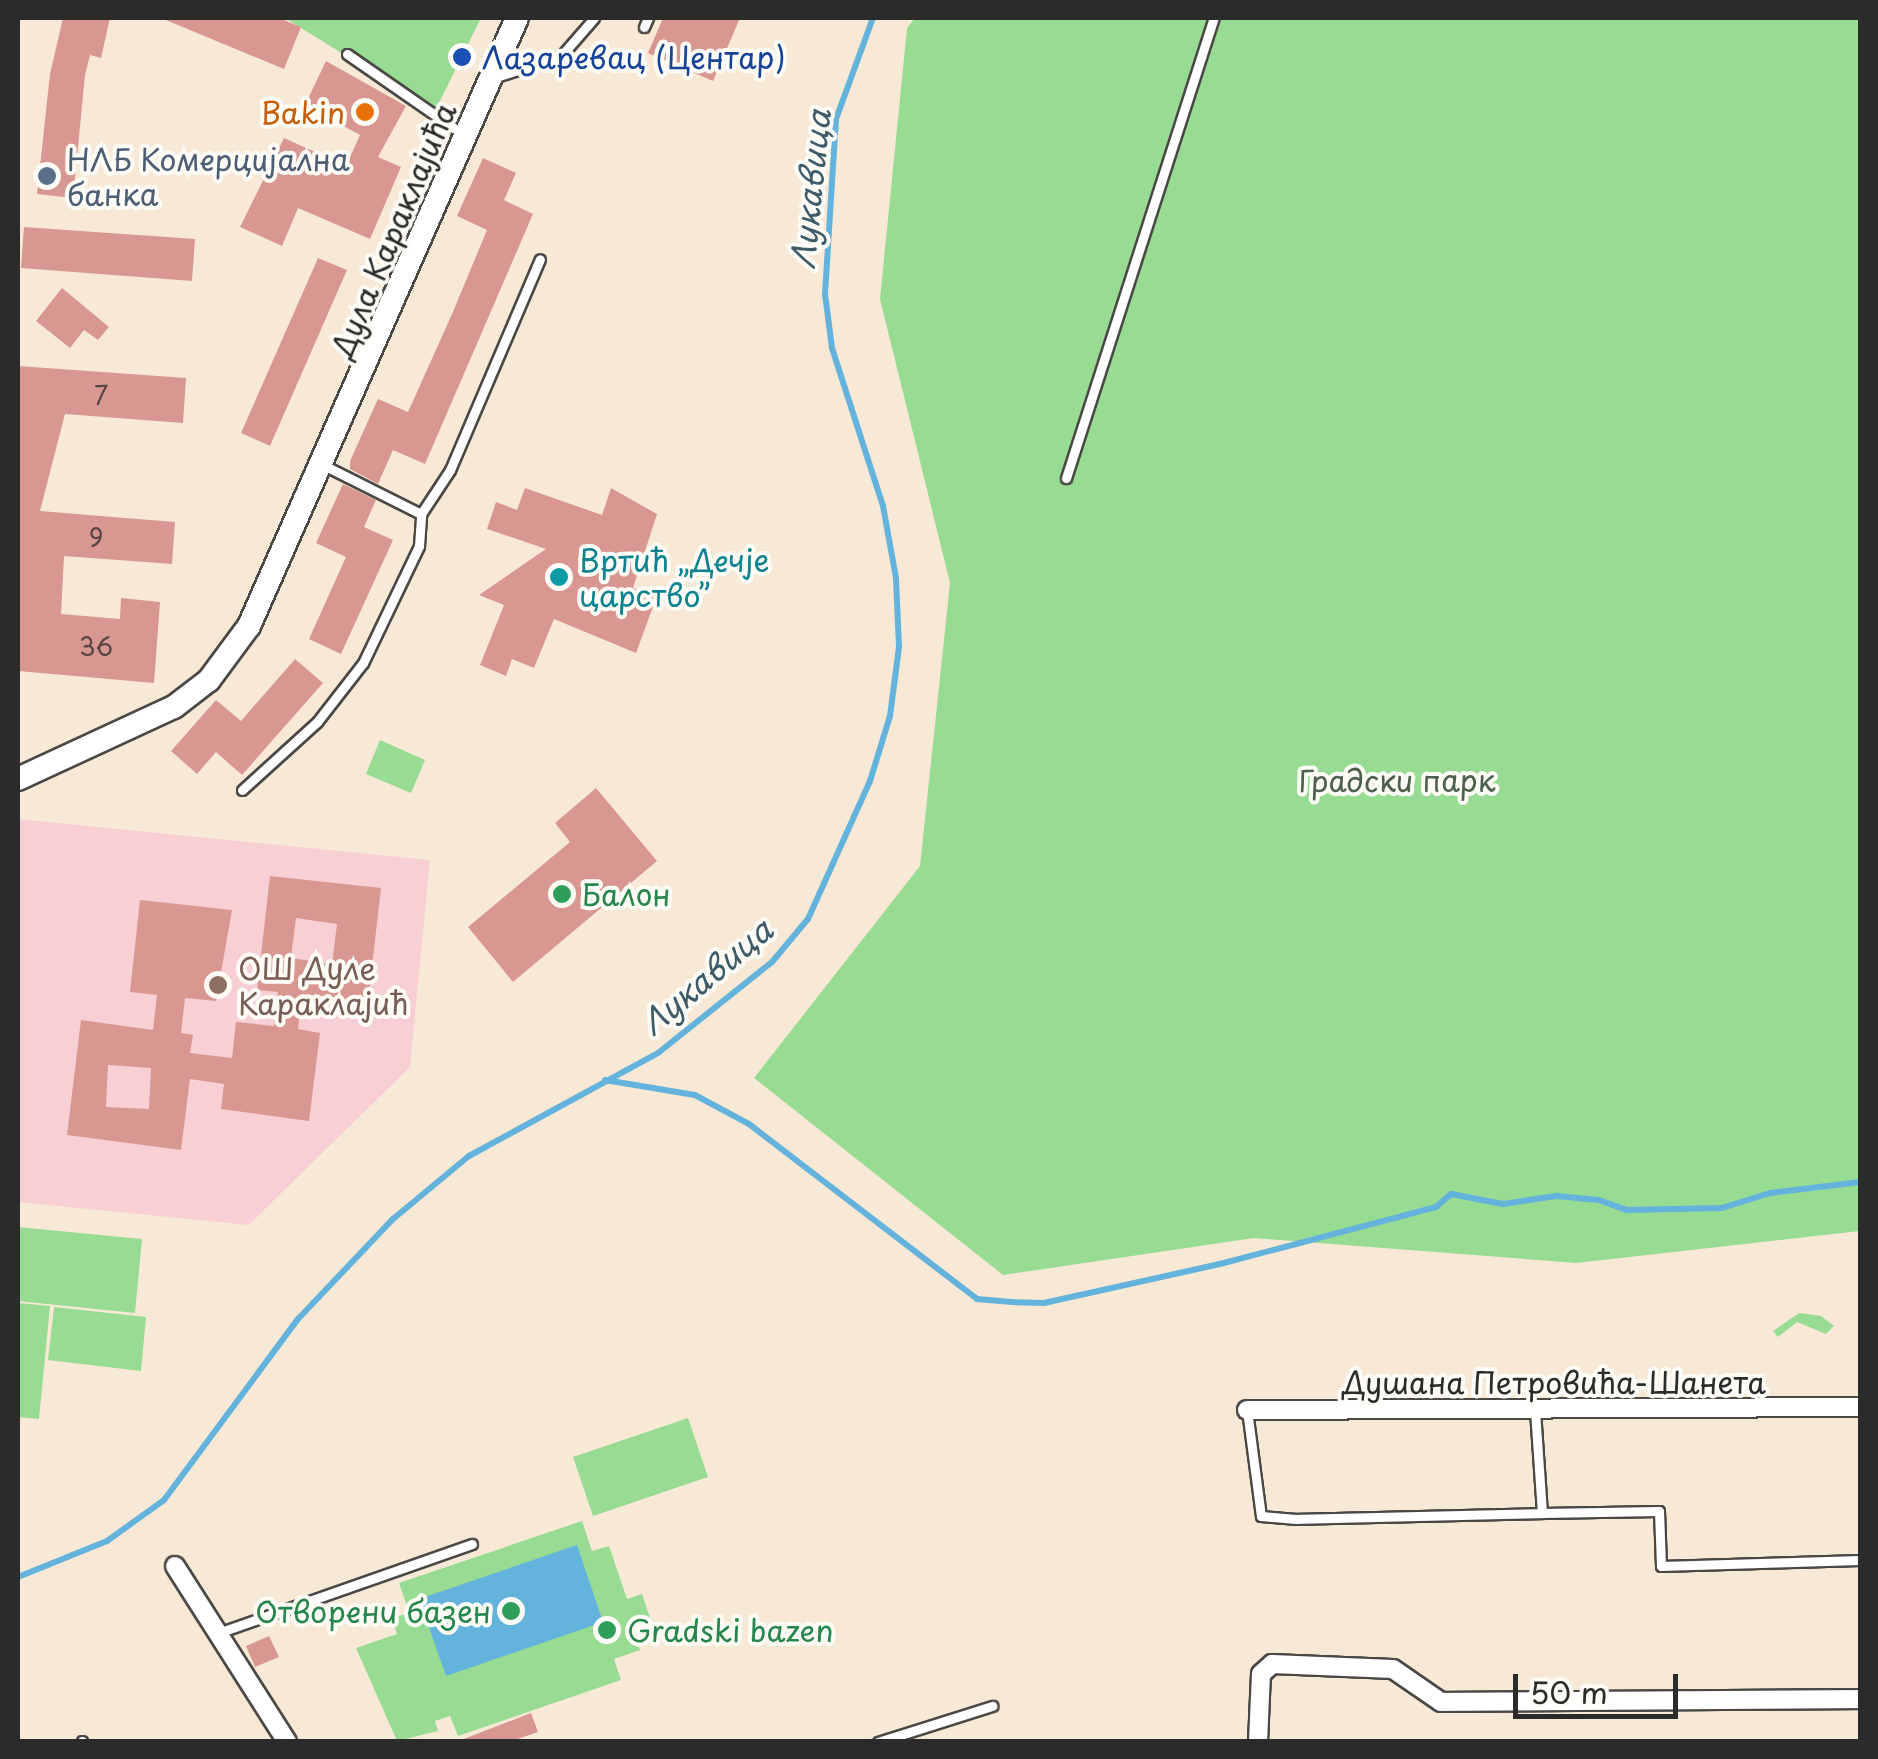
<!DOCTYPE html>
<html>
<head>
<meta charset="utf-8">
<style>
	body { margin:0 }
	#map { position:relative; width:1878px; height:1759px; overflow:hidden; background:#f8e9d7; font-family:"Playpen Sans",sans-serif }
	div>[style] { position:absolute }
	.built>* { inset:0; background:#f7cfd4 }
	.green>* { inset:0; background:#98db93 }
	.water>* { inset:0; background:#63b3dd }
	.stream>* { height:6px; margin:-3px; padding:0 3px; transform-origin:3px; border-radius:3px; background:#63b3dd }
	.building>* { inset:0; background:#d89891 }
	.roads { filter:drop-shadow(2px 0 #4a4845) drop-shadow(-2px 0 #4a4845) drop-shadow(0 2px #4a4845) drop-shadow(0 -2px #4a4845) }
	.service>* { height:9px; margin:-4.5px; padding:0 4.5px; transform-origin:4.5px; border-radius:4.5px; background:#fff }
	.minor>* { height:18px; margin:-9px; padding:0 9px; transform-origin:9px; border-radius:9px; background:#fff }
	.tertiary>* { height:22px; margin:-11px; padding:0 11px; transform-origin:11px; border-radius:11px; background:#fff }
	.dots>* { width:28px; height:28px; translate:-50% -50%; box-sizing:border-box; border:5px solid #fdfcf7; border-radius:50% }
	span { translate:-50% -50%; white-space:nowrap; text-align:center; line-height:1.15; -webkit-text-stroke:8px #fdfcf7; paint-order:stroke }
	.number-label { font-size:25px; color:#564644 }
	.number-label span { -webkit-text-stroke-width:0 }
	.transit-label { font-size:30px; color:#164399 }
	.left { translate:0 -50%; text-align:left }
	.food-label { font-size:30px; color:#c56008 }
	.right { translate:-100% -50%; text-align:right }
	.service-label { font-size:30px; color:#4e5e75 }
	.street-label { font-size:30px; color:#2b2b2b }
	.culture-label { font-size:30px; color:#0d838f }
	.park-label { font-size:30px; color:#4c604a }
	.leisure-label { font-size:30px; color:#27864d }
	.education-label { font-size:30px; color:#785e54 }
	.water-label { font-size:32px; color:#3f5b69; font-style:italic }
	.frame { position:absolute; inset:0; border:20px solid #2b2b2b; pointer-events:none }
	.scale { position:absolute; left:1513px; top:1674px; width:165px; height:45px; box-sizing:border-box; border:5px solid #2b2b2b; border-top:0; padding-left:12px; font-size:30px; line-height:35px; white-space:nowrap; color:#2b2b2b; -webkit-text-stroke:8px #fdfcf7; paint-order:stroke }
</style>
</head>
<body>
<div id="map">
	<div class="built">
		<div style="clip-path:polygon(18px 819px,430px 860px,410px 1067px,249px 1225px,18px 1202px)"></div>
	</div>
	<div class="green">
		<div style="clip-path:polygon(285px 18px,481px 18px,435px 111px)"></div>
		<div style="clip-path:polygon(915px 18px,1860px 18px,1860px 1231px,1576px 1263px,1254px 1238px,1003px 1275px,754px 1078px,920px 866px,950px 583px,880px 299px,907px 28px)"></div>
		<div style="clip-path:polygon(380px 740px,425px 760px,411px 793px,366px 774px)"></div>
		<div style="clip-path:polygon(18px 1227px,142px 1239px,135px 1313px,18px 1301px)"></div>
		<div style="clip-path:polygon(18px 1303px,50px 1306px,39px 1419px,18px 1417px)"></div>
		<div style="clip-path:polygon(54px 1307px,146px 1317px,141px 1371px,48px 1360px)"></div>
		<div style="clip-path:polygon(1799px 1313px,1821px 1316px,1834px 1326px,1826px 1334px,1797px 1322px,1778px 1337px,1773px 1331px)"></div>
		<div style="clip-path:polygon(688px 1418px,708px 1477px,593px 1516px,573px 1457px)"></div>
		<div style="clip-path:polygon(582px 1521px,592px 1551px,609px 1546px,627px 1599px,642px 1594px,651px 1621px,632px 1627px,640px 1650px,614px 1659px,621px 1680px,458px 1736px,450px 1716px,435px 1721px,438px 1731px,397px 1741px,356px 1648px,397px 1634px,392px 1619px,409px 1612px,399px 1583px)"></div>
	</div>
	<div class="water">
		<div style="clip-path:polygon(577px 1545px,603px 1622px,446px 1676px,419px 1599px)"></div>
	</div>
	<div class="stream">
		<div style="left:605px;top:1080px;width:91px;rotate:9.5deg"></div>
		<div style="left:695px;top:1095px;width:61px;rotate:28.2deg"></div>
		<div style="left:749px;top:1124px;width:287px;rotate:37.5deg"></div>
		<div style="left:977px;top:1299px;width:35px;rotate:5deg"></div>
		<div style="left:1012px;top:1302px;width:32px;rotate:2deg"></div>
		<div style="left:1044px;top:1303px;width:180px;rotate:-12.5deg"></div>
		<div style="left:1220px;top:1264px;width:223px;rotate:-14.8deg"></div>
		<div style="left:1436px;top:1207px;width:20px;rotate:-41deg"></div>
		<div style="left:1451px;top:1194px;width:53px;rotate:10.9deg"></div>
		<div style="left:1503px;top:1204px;width:54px;rotate:-8.6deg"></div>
		<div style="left:1556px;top:1196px;width:43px;rotate:5.3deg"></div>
		<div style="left:1599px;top:1200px;width:29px;rotate:20deg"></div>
		<div style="left:1626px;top:1210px;width:96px;rotate:-1.2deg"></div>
		<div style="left:1722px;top:1208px;width:50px;rotate:-17.4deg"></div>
		<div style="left:1770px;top:1193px;width:91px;rotate:-7deg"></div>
		<div style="left:18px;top:1577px;width:96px;rotate:-22deg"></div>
		<div style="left:107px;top:1541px;width:70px;rotate:-35.7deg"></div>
		<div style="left:164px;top:1500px;width:225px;rotate:-53.5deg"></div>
		<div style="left:298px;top:1319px;width:138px;rotate:-46.5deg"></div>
		<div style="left:393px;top:1219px;width:99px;rotate:-39.7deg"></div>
		<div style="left:469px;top:1156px;width:215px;rotate:-28.6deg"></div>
		<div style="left:658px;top:1053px;width:146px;rotate:-38.6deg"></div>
		<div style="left:772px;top:962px;width:56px;rotate:-50.1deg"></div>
		<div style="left:808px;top:919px;width:151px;rotate:-65.8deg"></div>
		<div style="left:870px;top:781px;width:68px;rotate:-72.9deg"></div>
		<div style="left:890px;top:716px;width:70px;rotate:-82.6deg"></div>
		<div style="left:899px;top:647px;width:69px;rotate:-92.5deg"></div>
		<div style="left:896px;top:578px;width:73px;rotate:-100.2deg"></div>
		<div style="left:883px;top:506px;width:166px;rotate:-107.9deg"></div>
		<div style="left:832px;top:348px;width:54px;rotate:-97.4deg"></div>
		<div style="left:825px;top:294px;width:175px;rotate:-86.4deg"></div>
		<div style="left:836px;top:119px;width:108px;rotate:-69.9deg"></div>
	</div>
	<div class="building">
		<div style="clip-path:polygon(63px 18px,110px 18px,101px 58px,90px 55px,85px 75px,73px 198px,37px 194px,50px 74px)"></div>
		<div style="clip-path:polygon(161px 18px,279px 18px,301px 27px,284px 69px)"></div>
		<div style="clip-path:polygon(663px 18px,740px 18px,713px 81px,648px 53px)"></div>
		<div style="clip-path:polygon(326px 61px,406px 106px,378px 157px,401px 167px,370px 239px,298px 208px,282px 246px,240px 227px,284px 138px,346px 166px,360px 135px,305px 105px)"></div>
		<div style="clip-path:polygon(483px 158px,516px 173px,504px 200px,533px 214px,425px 464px,393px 450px,378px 484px,350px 469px,350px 461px,378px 399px,408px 412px,452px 314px,487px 230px,457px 216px)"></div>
		<div style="clip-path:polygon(24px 227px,195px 239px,192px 281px,21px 268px)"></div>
		<div style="clip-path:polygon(318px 258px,347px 270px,270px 446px,241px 433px)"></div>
		<div style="clip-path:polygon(62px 288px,109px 327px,98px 340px,84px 330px,70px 348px,36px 321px)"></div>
		<div style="clip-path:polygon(18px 366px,186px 378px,183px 423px,65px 414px,40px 511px,175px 522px,172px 564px,64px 556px,61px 614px,120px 619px,121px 598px,160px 602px,154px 683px,18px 671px)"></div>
		<div style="clip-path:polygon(343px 484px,376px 500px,364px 527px,393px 540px,341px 654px,309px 639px,346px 557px,316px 543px)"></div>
		<div style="clip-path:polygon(525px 488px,602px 515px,611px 488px,657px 514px,633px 588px,657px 596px,636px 653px,554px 619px,534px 668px,512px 659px,506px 676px,480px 665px,504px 605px,479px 595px,546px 549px,487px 529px,496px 502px,517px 510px)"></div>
		<div style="clip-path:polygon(295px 659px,323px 683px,242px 775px,216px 752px,197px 774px,171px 751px,216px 700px,241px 721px)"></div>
		<div style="clip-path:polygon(596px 788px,657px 861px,513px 982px,468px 927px,570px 842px,555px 823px)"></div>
		<div style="clip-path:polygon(evenodd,270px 876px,381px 888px,368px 1001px,302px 994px,298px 1029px,320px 1033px,309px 1121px,221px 1109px,224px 1084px,190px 1079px,181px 1150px,67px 1135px,81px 1020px,153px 1030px,157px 995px,130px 992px,140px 900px,232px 910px,216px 1001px,185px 998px,181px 1033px,193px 1035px,190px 1053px,232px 1058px,236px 1022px,274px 1026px,278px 992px,257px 990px,270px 876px,296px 918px,337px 924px,332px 964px,291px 958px,296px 918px,270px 876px,108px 1065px,151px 1068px,149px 1109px,106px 1107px,108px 1065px)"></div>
		<div style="clip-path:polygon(269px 1636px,279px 1657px,255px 1667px,246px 1646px)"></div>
		<div style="clip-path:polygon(531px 1713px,538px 1732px,509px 1742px,456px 1742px)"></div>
	</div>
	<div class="roads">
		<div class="service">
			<div style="left:644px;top:27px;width:10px;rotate:-66deg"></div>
			<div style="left:347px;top:54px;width:142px;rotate:34.7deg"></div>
			<div style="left:493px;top:78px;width:71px;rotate:-17.9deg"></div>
			<div style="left:561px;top:56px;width:50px;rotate:-49deg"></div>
			<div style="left:1066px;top:478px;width:483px;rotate:-72.2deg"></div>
			<div style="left:421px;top:514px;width:53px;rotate:-56.6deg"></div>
			<div style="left:450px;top:470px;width:229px;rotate:-66.9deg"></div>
			<div style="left:242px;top:790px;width:101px;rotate:-42.2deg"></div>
			<div style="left:317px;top:722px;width:75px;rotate:-52.1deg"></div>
			<div style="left:363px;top:663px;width:130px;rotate:-64.4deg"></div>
			<div style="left:419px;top:546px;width:32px;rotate:-86deg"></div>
			<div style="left:421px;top:514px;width:107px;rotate:-153.4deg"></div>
			<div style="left:1247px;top:1410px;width:107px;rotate:82.5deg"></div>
			<div style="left:1261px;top:1516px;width:35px;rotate:5deg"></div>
			<div style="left:1296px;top:1519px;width:246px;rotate:-1.4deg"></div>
			<div style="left:1542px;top:1513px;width:103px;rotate:-93.9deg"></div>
			<div style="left:1542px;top:1513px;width:117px;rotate:-1deg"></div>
			<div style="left:1659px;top:1511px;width:55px;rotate:87.9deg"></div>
			<div style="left:1661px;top:1566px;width:199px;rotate:-1.7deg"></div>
			<div style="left:218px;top:1633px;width:269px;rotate:-19.3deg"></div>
			<div style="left:82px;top:1742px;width:1px;rotate:-90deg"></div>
			<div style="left:878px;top:1742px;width:120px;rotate:-17.5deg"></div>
		</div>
		<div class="minor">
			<div style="left:1247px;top:1410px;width:613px;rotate:-0.28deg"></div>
			<div style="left:175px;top:1566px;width:209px;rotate:57.5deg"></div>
			<div style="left:1258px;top:1742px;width:68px;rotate:-87.5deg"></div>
			<div style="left:1261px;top:1674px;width:15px;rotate:-42deg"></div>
			<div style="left:1272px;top:1664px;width:121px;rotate:2.4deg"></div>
			<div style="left:1393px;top:1669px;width:58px;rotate:34.5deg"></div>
			<div style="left:1441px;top:1702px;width:419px;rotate:-0.4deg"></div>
		</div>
		<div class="tertiary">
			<div style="left:18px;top:779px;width:172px;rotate:-24.8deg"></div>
			<div style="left:174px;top:707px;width:44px;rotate:-37.6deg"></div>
			<div style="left:209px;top:680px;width:67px;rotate:-53.5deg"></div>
			<div style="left:249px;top:626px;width:664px;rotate:-66.21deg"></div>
		</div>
	</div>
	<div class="dots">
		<div style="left:462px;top:57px;background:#1a4fb4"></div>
		<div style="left:365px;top:112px;background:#e8710a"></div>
		<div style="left:47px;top:176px;background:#5c6f8a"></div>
		<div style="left:559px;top:577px;background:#0f9aa8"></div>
		<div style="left:562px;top:894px;background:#2e9e5b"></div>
		<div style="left:218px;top:985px;background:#8d6e63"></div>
		<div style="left:511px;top:1611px;background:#2e9e5b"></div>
		<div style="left:607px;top:1630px;background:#2e9e5b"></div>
	</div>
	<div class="number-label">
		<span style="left:101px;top:395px">7</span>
		<span style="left:96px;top:537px">9</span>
		<span style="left:96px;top:646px">36</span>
	</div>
	<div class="transit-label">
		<span class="left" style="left:482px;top:57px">Лазаревац (Центар)</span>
	</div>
	<div class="food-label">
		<span class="right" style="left:345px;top:112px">Bakin</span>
	</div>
	<div class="service-label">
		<span class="left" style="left:67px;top:176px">НЛБ Комерцијална<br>банка</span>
	</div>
	<div class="street-label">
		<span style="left:393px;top:230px;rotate:-67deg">Дула Караклајића</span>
		<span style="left:1554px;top:1382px">Душана Петровића-Шанета</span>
	</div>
	<div class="culture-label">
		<span class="left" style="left:579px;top:577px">Вртић „Дечје<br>царство”</span>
	</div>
	<div class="park-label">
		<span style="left:1397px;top:780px">Градски парк</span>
	</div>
	<div class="leisure-label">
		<span class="left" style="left:582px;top:894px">Балон</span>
		<span class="right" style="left:491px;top:1611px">Отворени базен</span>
		<span class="left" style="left:627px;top:1630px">Gradski bazen</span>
	</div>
	<div class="education-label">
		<span class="left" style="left:238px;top:985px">ОШ Дуле<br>Караклајић</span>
	</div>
	<div class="water-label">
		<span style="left:810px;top:189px;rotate:-84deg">Лукавица</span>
		<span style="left:706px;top:976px;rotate:-40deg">Лукавица</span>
	</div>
	<div class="frame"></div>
	<div class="scale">50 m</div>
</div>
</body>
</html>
